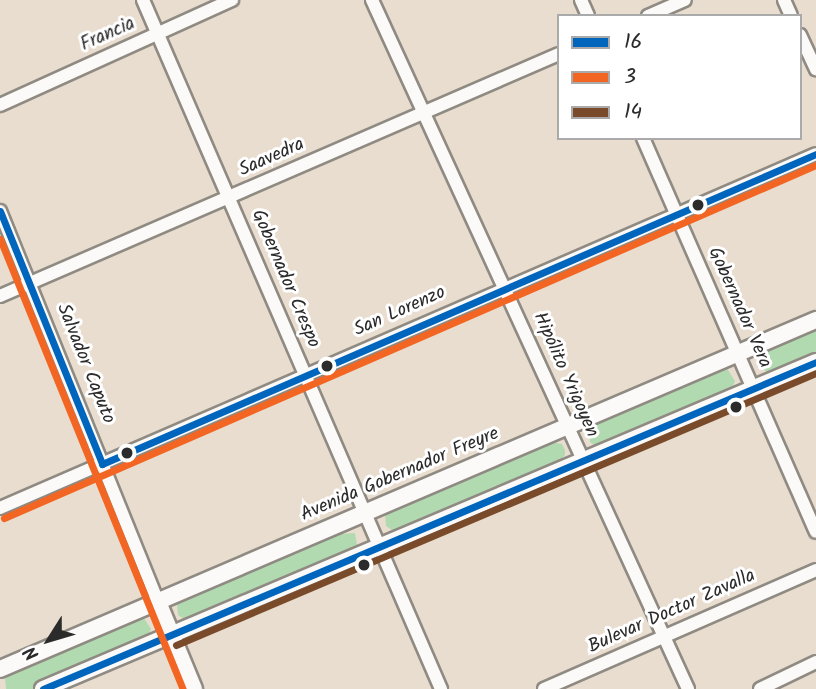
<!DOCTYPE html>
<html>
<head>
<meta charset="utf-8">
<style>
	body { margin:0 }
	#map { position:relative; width:816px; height:689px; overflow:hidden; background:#e8ddce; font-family:Kalam,sans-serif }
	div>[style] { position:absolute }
	.green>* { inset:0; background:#b2dab1 }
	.roads { filter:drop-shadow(2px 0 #8f8a82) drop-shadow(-2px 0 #8f8a82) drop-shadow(0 2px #8f8a82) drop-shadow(0 -2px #8f8a82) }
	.street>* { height:12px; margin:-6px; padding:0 6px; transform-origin:6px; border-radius:6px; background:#fcfaf8 }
	.secondary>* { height:16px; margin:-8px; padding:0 8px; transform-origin:8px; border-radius:8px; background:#fcfaf8 }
	.bus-1>* { height:7px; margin:-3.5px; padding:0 3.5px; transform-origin:3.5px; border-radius:3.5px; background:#0065bd }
	.bus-2>* { height:7px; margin:-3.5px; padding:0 3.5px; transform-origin:3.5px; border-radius:3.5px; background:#f26522 }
	.bus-3>* { height:7px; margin:-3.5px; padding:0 3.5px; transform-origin:3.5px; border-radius:3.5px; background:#7a4b2a }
	.dots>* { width:19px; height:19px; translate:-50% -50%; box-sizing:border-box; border:4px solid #fff; border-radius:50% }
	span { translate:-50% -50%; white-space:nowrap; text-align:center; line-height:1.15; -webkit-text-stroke:6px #fff; paint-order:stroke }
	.street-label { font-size:19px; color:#2b2b2b }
	.legend { position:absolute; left:557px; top:14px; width:245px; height:126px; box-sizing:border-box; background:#fff; border:2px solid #aaa; margin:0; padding:9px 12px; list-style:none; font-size:21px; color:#2b2b2b }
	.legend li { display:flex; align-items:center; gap:14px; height:35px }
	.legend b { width:35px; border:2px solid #aaa }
	.north { position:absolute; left:14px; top:605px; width:70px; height:70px; -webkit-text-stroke:5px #fff; paint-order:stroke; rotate:233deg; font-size:19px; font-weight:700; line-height:28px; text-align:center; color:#2b2b2b }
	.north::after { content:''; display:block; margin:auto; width:24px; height:32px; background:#2b2b2b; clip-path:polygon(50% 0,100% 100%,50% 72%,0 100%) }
</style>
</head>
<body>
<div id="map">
	<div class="green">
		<div style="clip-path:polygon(816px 329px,816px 354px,777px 372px,765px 371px,761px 356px,768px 350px)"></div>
		<div style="clip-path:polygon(726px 367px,735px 381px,731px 390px,598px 448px,590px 442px,589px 430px,596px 424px)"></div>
		<div style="clip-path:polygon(551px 442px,562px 444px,565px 450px,565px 455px,557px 464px,395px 532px,386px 526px,385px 514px,393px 508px)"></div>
		<div style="clip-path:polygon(355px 533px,357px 545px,349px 553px,187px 621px,178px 615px,177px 604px,185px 598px,341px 534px)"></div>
		<div style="clip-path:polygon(142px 615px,151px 629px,147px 638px,33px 689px,6px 689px,5px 678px,12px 672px)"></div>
	</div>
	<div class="roads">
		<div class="street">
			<div style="left:143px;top:0;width:751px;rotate:66.61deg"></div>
			<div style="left:372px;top:0;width:758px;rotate:65.36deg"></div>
			<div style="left:581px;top:0;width:17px;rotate:66deg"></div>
			<div style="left:784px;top:0;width:17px;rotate:66deg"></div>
			<div style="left:648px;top:16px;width:40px;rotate:-23.4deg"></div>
			<div style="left:800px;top:35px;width:38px;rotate:65deg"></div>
			<div style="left:0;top:105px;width:255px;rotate:-24.4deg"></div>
			<div style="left:643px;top:138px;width:430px;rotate:66.3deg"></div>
			<div style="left:0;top:211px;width:422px;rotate:68deg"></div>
			<div style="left:0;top:296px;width:609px;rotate:-23.41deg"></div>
			<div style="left:0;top:508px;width:889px;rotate:-23.45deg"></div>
			<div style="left:544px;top:689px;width:297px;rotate:-23.6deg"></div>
			<div style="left:760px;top:689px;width:62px;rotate:-25.7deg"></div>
		</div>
		<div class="secondary">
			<div style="left:158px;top:602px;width:94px;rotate:67.5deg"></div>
			<div style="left:0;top:669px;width:888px;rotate:-23.16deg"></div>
			<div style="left:43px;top:689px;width:839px;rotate:-22.93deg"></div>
		</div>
	</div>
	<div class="bus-1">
		<div style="left:0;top:211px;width:273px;rotate:68deg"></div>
		<div style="left:102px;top:464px;width:778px;rotate:-23.47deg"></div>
		<div style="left:43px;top:689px;width:839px;rotate:-22.93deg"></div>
	</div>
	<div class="bus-2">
		<div style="left:0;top:239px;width:486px;rotate:67.9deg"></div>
		<div style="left:4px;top:518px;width:885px;rotate:-23.5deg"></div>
	</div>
	<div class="bus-3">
		<div style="left:176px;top:645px;width:695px;rotate:-23.03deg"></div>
	</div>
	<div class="dots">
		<div style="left:698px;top:205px;background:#2b2b2b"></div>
		<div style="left:327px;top:366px;background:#2b2b2b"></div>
		<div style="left:736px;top:407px;background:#2b2b2b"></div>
		<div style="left:127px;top:453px;background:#2b2b2b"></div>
		<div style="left:364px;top:565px;background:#2b2b2b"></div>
	</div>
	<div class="street-label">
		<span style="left:108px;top:35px;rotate:-24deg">Francia</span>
		<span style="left:272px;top:158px;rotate:-24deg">Saavedra</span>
		<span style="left:285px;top:279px;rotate:67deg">Gobernador Crespo</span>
		<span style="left:739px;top:308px;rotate:66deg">Gobernador Vera</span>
		<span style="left:400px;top:312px;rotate:-24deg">San Lorenzo</span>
		<span style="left:85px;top:364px;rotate:68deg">Salvador Caputo</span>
		<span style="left:565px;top:375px;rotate:66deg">Hipólito Yrigoyen</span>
		<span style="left:400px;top:475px;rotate:-23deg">Avenida Gobernador Freyre</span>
		<span style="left:672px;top:612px;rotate:-24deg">Bulevar Doctor Zavalla</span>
	</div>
	<ul class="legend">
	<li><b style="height:9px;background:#0065bd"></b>16</li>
	<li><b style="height:9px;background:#f26522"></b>3</li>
	<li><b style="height:9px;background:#7a4b2a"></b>14</li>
	</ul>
	<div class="north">N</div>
</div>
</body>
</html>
